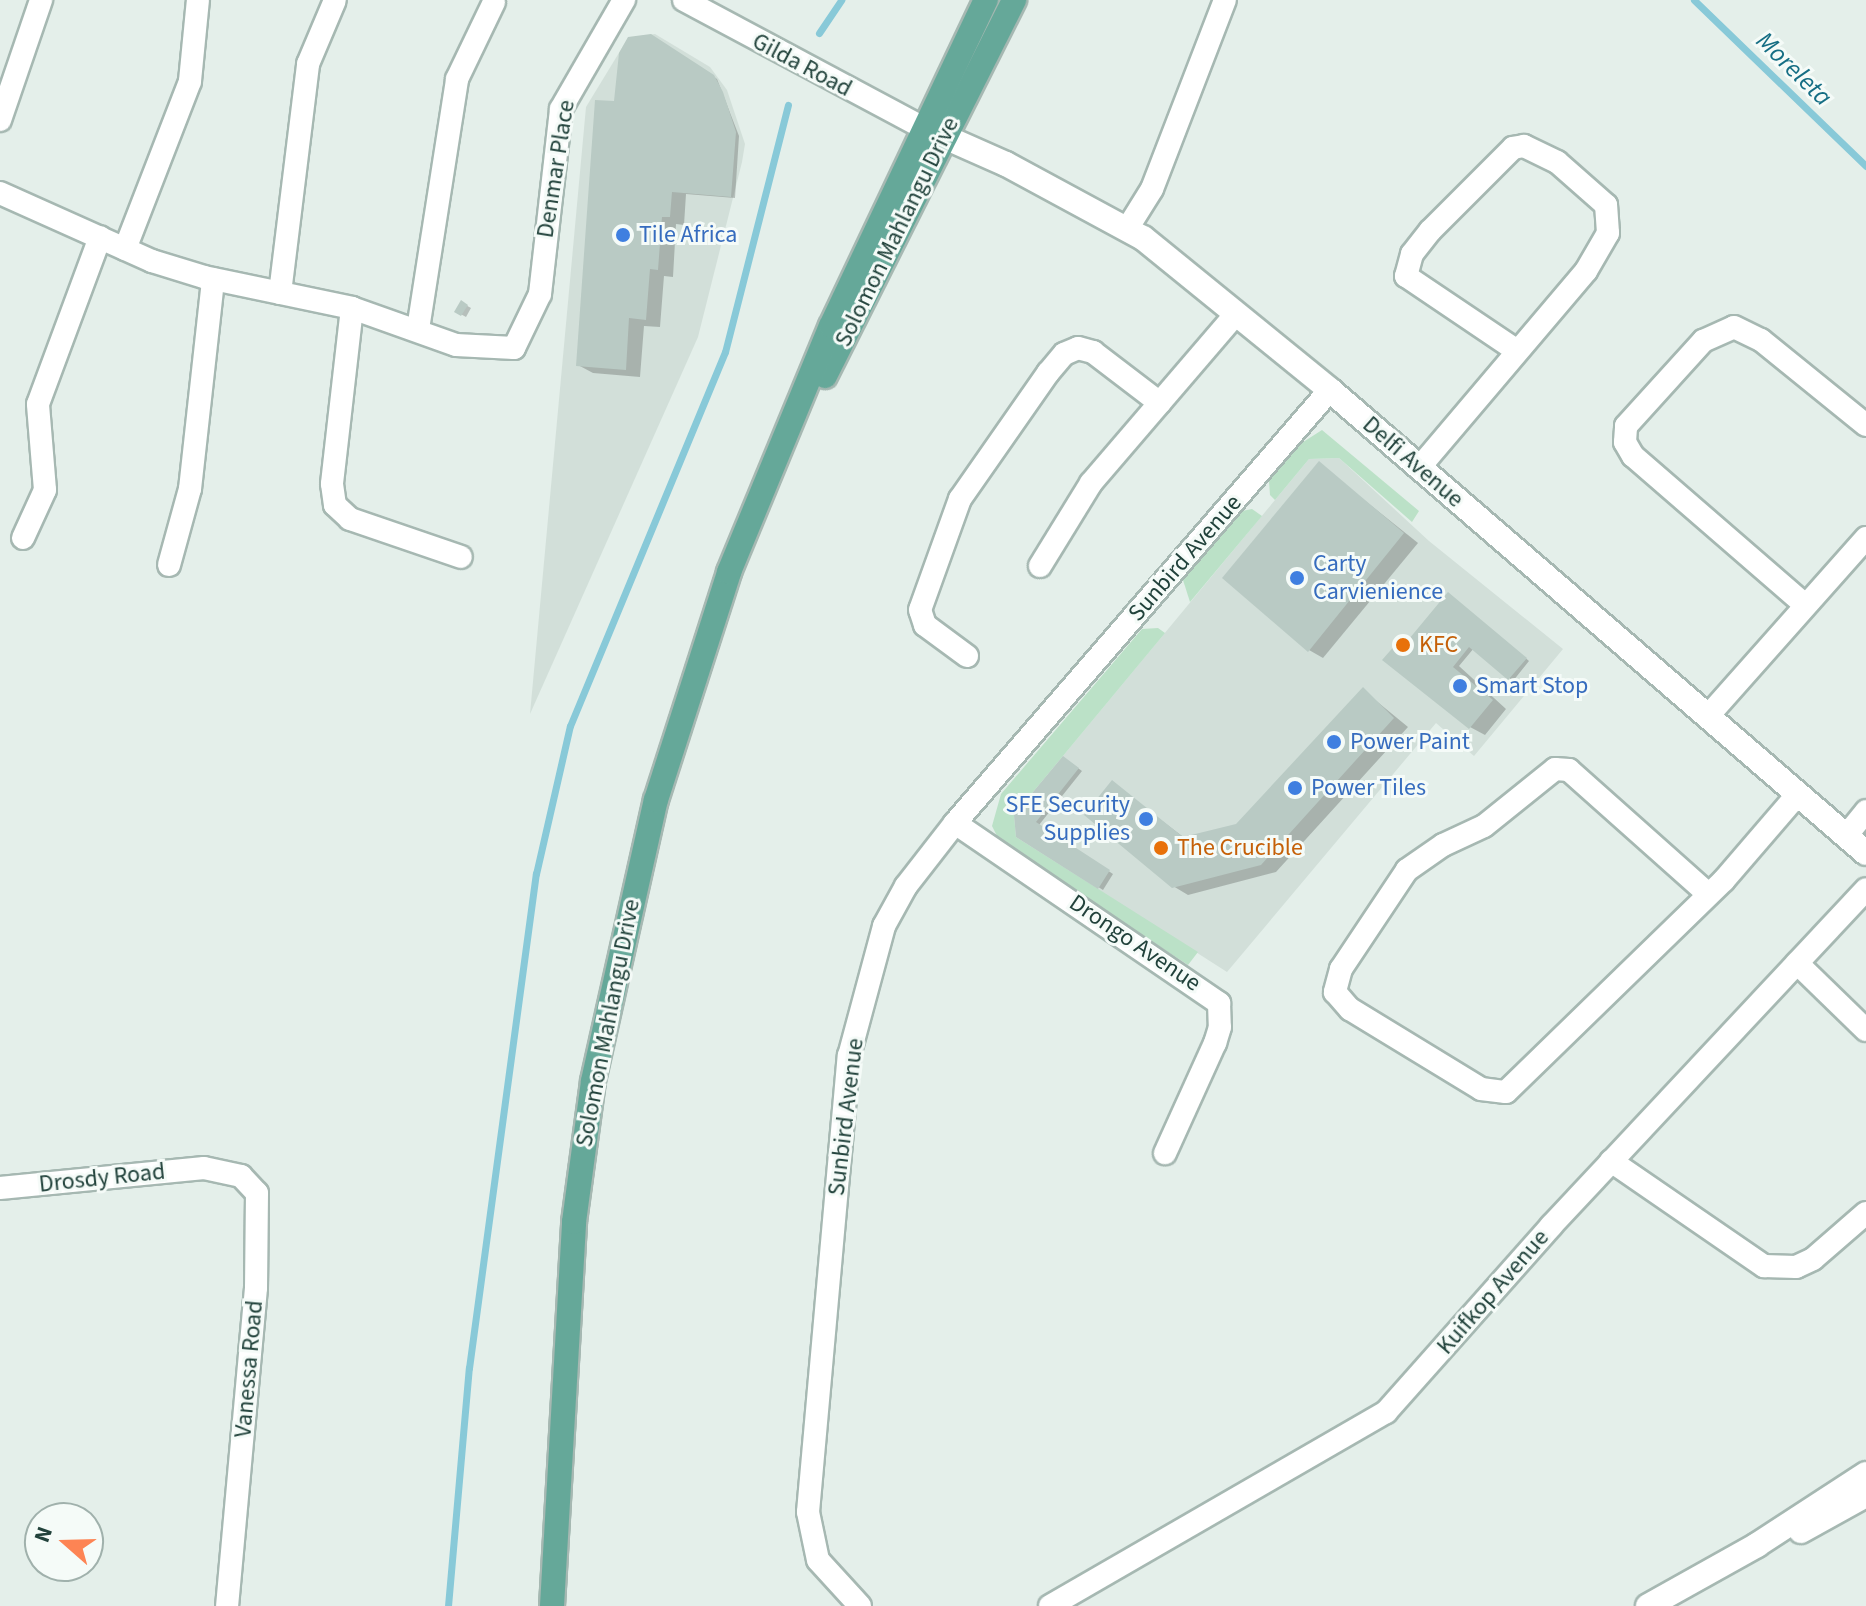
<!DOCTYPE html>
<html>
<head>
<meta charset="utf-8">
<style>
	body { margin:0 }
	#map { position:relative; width:1866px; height:1606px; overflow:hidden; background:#e4efea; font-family:"Source Sans 3",sans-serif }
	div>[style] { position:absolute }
	.built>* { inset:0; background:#d2dfd9 }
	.green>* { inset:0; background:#bbe1c7 }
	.shadow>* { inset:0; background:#0003 }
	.stream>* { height:7px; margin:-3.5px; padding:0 3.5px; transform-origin:3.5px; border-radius:3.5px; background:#88c9d8 }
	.building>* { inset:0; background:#b9cac4 }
	.roads { filter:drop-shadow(2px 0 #a6b8b2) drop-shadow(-2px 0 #a6b8b2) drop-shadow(0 2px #a6b8b2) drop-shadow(0 -2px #a6b8b2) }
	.minor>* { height:22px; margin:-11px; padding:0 11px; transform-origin:11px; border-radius:11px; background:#fff }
	.tertiary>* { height:24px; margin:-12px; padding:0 12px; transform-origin:12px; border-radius:12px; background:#fff }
	.secondary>* { height:24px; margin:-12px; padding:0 12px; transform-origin:12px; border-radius:12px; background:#fff }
	.primary>* { height:24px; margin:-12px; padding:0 12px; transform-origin:12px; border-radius:12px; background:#65a899 }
	.dots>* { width:22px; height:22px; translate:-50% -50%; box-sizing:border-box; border:4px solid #f5fbf8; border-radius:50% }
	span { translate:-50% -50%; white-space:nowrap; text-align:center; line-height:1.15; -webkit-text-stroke:6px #f5fbf8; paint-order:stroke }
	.street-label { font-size:24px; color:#21423b }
	.shop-label { font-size:24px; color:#366cbe }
	.left { translate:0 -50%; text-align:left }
	.right { translate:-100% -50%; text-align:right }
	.food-label { font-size:24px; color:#c56008 }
	.water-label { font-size:26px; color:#156e84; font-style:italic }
	.north { position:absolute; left:24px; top:1502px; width:80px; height:80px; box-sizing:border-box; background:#f5fbf8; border:2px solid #a0b1ac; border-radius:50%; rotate:290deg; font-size:22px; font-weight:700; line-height:32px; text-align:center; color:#21423b }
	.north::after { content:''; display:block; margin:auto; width:28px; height:36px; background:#fd8454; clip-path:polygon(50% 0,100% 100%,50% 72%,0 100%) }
</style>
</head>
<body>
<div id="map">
	<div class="built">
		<div style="clip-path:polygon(655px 34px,710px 67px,727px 90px,745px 144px,742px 162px,698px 337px,530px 714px,586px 107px,628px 38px)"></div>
		<div style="clip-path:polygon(1339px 458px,1429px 541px,1563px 649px,1474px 756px,1436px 723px,1227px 972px,1016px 837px,1014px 815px,1309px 459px)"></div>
	</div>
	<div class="green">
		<div style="clip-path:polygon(1322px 430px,1419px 511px,1412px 522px,1339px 458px,1309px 459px,1275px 500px,1270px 495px,1269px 481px,1297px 446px)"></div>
		<div style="clip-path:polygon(1252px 509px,1262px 516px,1190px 602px,1183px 580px,1242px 511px)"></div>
		<div style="clip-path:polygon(1158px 628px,1165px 633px,1014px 815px,1016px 837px,1198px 952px,1188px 965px,1000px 842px,992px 826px,1001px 794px,1142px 629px)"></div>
	</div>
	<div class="shadow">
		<div style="clip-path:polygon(650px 36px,717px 79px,739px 136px,735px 198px,686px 194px,684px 225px,676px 224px,673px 277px,664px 276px,660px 327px,644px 326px,640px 377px,593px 373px,578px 365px,624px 104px)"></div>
		<div style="clip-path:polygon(462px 303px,471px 308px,466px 317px,457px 312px)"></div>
		<div style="clip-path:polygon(1319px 464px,1418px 543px,1323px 658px,1309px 650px)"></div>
		<div style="clip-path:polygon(1452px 597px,1529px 661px,1513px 681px,1474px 648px,1459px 666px,1506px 709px,1485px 735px,1470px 727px,1410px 641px)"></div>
		<div style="clip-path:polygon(1363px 690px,1408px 727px,1276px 872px,1188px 895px,1173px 886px,1112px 783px,1186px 839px,1237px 826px)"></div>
		<div style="clip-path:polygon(1067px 760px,1082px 771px,1039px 825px,1113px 874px,1103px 890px,1018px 836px)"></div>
	</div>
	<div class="stream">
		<div style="left:1694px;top:0;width:239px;rotate:44deg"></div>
		<div style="left:819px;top:33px;width:40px;rotate:-56deg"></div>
		<div style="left:448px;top:1606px;width:239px;rotate:-85deg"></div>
		<div style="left:469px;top:1368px;width:499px;rotate:-82.3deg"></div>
		<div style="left:536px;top:874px;width:152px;rotate:-77.1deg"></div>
		<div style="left:570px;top:726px;width:405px;rotate:-67.5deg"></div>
		<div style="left:725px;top:352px;width:255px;rotate:-75.7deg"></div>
	</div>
	<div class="building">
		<div style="clip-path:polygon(651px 34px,714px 75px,723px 92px,736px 132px,731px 197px,672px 192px,670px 217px,662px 217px,658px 270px,650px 269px,646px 320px,629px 318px,626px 370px,576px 366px,595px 100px,614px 101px,619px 53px,628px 37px)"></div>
		<div style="clip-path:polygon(461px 300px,468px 305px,461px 316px,454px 312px)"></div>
		<div style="clip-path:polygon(1319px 461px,1404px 533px,1308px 652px,1222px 578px)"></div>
		<div style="clip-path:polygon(1448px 592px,1527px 658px,1508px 680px,1469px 647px,1453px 667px,1493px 700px,1469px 729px,1382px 660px,1404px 635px,1409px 639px)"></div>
		<div style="clip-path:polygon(1363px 687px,1394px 718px,1261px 865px,1172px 888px,1084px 815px,1112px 780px,1183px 837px,1236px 824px)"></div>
		<div style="clip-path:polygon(1063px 756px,1079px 768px,1036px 822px,1110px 870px,1098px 889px,1016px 837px,1014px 815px)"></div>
	</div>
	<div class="roads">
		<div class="minor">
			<div style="left:684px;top:0;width:270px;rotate:28.1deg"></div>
			<div style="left:0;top:120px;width:127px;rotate:-71.1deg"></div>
			<div style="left:0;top:193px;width:167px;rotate:24.1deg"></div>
			<div style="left:152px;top:261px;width:54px;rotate:17.1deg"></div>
			<div style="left:204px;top:277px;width:151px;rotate:11.8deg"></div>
			<div style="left:352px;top:308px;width:110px;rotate:19.6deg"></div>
			<div style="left:456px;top:345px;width:58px;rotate:3deg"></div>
			<div style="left:514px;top:348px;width:60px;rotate:-64.3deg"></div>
			<div style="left:540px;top:294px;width:186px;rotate:-83.5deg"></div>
			<div style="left:561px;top:109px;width:126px;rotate:-60deg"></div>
			<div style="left:1127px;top:229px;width:47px;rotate:-58deg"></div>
			<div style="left:1152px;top:189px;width:203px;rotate:-68.9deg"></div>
			<div style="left:125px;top:249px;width:180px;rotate:-68.8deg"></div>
			<div style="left:190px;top:81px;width:81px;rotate:-84.4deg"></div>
			<div style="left:280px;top:293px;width:231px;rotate:-83deg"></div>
			<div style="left:308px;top:64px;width:69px;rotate:-67.1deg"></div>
			<div style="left:352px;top:308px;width:177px;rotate:96.5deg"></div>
			<div style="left:332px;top:484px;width:21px;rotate:82deg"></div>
			<div style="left:335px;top:505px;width:21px;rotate:43deg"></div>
			<div style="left:350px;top:519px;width:117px;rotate:18.9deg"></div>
			<div style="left:418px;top:329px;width:253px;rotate:-81.1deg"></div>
			<div style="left:457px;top:79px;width:85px;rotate:-64.3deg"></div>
			<div style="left:1419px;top:468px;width:258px;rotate:-49.7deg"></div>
			<div style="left:1586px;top:271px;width:44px;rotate:-59.9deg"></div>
			<div style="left:1608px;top:233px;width:28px;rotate:-94deg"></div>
			<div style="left:1606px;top:205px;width:65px;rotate:-138.7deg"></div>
			<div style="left:1557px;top:162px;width:37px;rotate:-154deg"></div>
			<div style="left:1524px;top:146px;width:11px;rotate:170deg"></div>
			<div style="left:1513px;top:148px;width:117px;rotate:135deg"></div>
			<div style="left:1430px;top:231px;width:29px;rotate:128deg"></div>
			<div style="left:1412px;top:254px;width:23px;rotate:105deg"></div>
			<div style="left:1406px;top:276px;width:134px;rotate:34deg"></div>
			<div style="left:23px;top:538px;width:53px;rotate:-65.4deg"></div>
			<div style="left:45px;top:490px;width:86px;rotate:-94.7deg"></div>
			<div style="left:38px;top:404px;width:178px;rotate:-69.6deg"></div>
			<div style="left:169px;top:565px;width:79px;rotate:-74.6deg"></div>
			<div style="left:190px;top:489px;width:211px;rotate:-83.7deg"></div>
			<div style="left:1040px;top:566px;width:97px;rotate:-58.4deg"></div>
			<div style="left:1091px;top:483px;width:223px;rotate:-49.4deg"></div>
			<div style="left:1804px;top:604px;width:226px;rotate:-139.1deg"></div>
			<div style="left:1633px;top:456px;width:16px;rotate:-120deg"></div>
			<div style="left:1625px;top:442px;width:16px;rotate:-86deg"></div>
			<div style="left:1626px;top:426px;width:115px;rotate:-47.8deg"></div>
			<div style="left:1703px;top:341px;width:34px;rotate:-24deg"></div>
			<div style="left:1734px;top:327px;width:30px;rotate:26deg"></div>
			<div style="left:1761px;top:340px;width:135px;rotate:39deg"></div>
			<div style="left:967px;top:656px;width:52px;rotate:-143.6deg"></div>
			<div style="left:925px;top:625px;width:16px;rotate:-108deg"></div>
			<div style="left:920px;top:610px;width:118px;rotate:-70.2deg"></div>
			<div style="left:960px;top:499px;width:154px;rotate:-55.1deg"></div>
			<div style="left:1048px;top:373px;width:25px;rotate:-50deg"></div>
			<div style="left:1064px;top:354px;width:15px;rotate:-23deg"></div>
			<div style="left:1078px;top:348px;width:16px;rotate:15deg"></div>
			<div style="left:1093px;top:352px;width:84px;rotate:37.3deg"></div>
			<div style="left:1708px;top:716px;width:238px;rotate:-48.4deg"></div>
			<div style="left:955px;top:823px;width:320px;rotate:34.3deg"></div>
			<div style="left:1219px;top:1003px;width:24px;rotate:88deg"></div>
			<div style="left:1220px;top:1027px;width:17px;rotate:107deg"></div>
			<div style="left:1215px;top:1043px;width:121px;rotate:114.4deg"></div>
			<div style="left:1846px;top:836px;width:32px;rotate:-51deg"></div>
			<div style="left:1707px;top:893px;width:185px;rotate:-138.3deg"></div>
			<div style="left:1569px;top:770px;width:14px;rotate:-176deg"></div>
			<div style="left:1555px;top:769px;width:91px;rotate:141.2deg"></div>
			<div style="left:1484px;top:826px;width:45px;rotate:155.1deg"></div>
			<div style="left:1443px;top:845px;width:44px;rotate:145.2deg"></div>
			<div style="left:1407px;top:870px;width:119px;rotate:123.7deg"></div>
			<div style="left:1341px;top:969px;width:24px;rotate:105deg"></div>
			<div style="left:1335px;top:992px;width:23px;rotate:49deg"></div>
			<div style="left:1350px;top:1009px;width:153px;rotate:31.4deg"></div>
			<div style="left:1481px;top:1089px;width:25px;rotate:7deg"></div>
			<div style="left:1506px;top:1092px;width:304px;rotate:-44.2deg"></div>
			<div style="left:1724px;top:880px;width:113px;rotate:-49.3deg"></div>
			<div style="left:1797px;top:963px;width:96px;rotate:44.2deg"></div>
			<div style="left:1611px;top:1161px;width:186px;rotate:34.5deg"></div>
			<div style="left:1764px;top:1266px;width:32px;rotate:2deg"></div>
			<div style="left:1796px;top:1267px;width:19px;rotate:-25deg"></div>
			<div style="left:1813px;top:1259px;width:70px;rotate:-41deg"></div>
			<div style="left:0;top:1188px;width:205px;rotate:-5.6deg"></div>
			<div style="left:204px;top:1168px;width:38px;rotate:12deg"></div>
			<div style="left:241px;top:1176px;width:23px;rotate:47deg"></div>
			<div style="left:257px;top:1193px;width:95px;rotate:90.6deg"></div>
			<div style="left:256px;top:1288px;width:319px;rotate:95.2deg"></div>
			<div style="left:860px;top:1606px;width:62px;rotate:-132.4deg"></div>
			<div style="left:818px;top:1560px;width:49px;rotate:-101.8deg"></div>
			<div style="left:808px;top:1512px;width:458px;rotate:-84.9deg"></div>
			<div style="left:849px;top:1056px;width:135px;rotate:-74.9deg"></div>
			<div style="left:884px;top:926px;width:46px;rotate:-61.2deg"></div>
			<div style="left:906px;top:886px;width:80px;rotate:-52.1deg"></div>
			<div style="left:955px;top:823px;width:573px;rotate:-49.11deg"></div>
			<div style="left:1050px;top:1606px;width:388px;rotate:-30deg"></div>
			<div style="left:1386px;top:1412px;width:249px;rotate:-48.4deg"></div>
			<div style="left:1551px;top:1226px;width:461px;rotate:-46.9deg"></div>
		</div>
		<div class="tertiary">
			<div style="left:929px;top:130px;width:84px;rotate:23.8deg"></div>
			<div style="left:1006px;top:164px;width:156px;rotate:28.4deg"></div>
			<div style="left:1143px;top:238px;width:241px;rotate:39.1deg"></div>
			<div style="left:1330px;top:390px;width:708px;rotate:40.82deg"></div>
		</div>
		<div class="secondary">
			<div style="left:1801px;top:1531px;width:74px;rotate:-29deg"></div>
			<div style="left:1648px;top:1606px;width:125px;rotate:-29.2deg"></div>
			<div style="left:1757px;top:1545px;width:130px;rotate:-33.1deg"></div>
		</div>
		<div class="primary">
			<div style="left:825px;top:376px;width:421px;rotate:-63.3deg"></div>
			<div style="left:552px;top:1606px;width:385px;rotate:-86.7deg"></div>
			<div style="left:574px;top:1222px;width:142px;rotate:-82.3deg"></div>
			<div style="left:593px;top:1081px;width:288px;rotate:-77.4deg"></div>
			<div style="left:656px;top:800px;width:239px;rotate:-72.2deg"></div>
			<div style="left:729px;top:572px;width:266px;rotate:-67.5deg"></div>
			<div style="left:831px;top:326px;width:361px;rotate:-64.6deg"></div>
		</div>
	</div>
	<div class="dots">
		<div style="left:623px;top:235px;background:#3f7fe0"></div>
		<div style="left:1297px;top:578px;background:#3f7fe0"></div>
		<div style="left:1403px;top:645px;background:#e8710a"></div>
		<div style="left:1460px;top:686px;background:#3f7fe0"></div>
		<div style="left:1334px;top:742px;background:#3f7fe0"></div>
		<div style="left:1295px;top:788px;background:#3f7fe0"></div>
		<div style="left:1146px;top:819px;background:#3f7fe0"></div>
		<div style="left:1161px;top:848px;background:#e8710a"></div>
	</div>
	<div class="street-label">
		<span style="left:802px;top:65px;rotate:28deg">Gilda Road</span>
		<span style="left:556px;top:169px;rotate:-81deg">Denmar Place</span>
		<span style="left:897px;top:232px;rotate:-64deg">Solomon Mahlangu Drive</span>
		<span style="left:1413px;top:462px;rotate:41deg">Delfi Avenue</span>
		<span style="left:1185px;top:558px;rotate:-49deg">Sunbird Avenue</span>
		<span style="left:1135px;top:943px;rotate:34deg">Drongo Avenue</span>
		<span style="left:608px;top:1023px;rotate:-79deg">Solomon Mahlangu Drive</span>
		<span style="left:846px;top:1117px;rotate:-83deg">Sunbird Avenue</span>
		<span style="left:102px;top:1178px;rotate:-6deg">Drosdy Road</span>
		<span style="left:1493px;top:1292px;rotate:-49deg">Kuifkop Avenue</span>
		<span style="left:249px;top:1369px;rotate:-85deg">Vanessa Road</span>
	</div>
	<div class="shop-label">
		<span class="left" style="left:639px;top:235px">Tile Africa</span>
		<span class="left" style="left:1313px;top:578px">Carty<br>Carvienience</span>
		<span class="left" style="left:1476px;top:686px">Smart Stop</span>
		<span class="left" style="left:1350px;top:742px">Power Paint</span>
		<span class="left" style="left:1311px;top:788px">Power Tiles</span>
		<span class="right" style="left:1130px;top:819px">SFE Security<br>Supplies</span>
	</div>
	<div class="food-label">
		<span class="left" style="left:1419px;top:645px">KFC</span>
		<span class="left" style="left:1177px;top:848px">The Crucible</span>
	</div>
	<div class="water-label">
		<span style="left:1794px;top:69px;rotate:44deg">Moreleta</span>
	</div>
	<div class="north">N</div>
</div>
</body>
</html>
